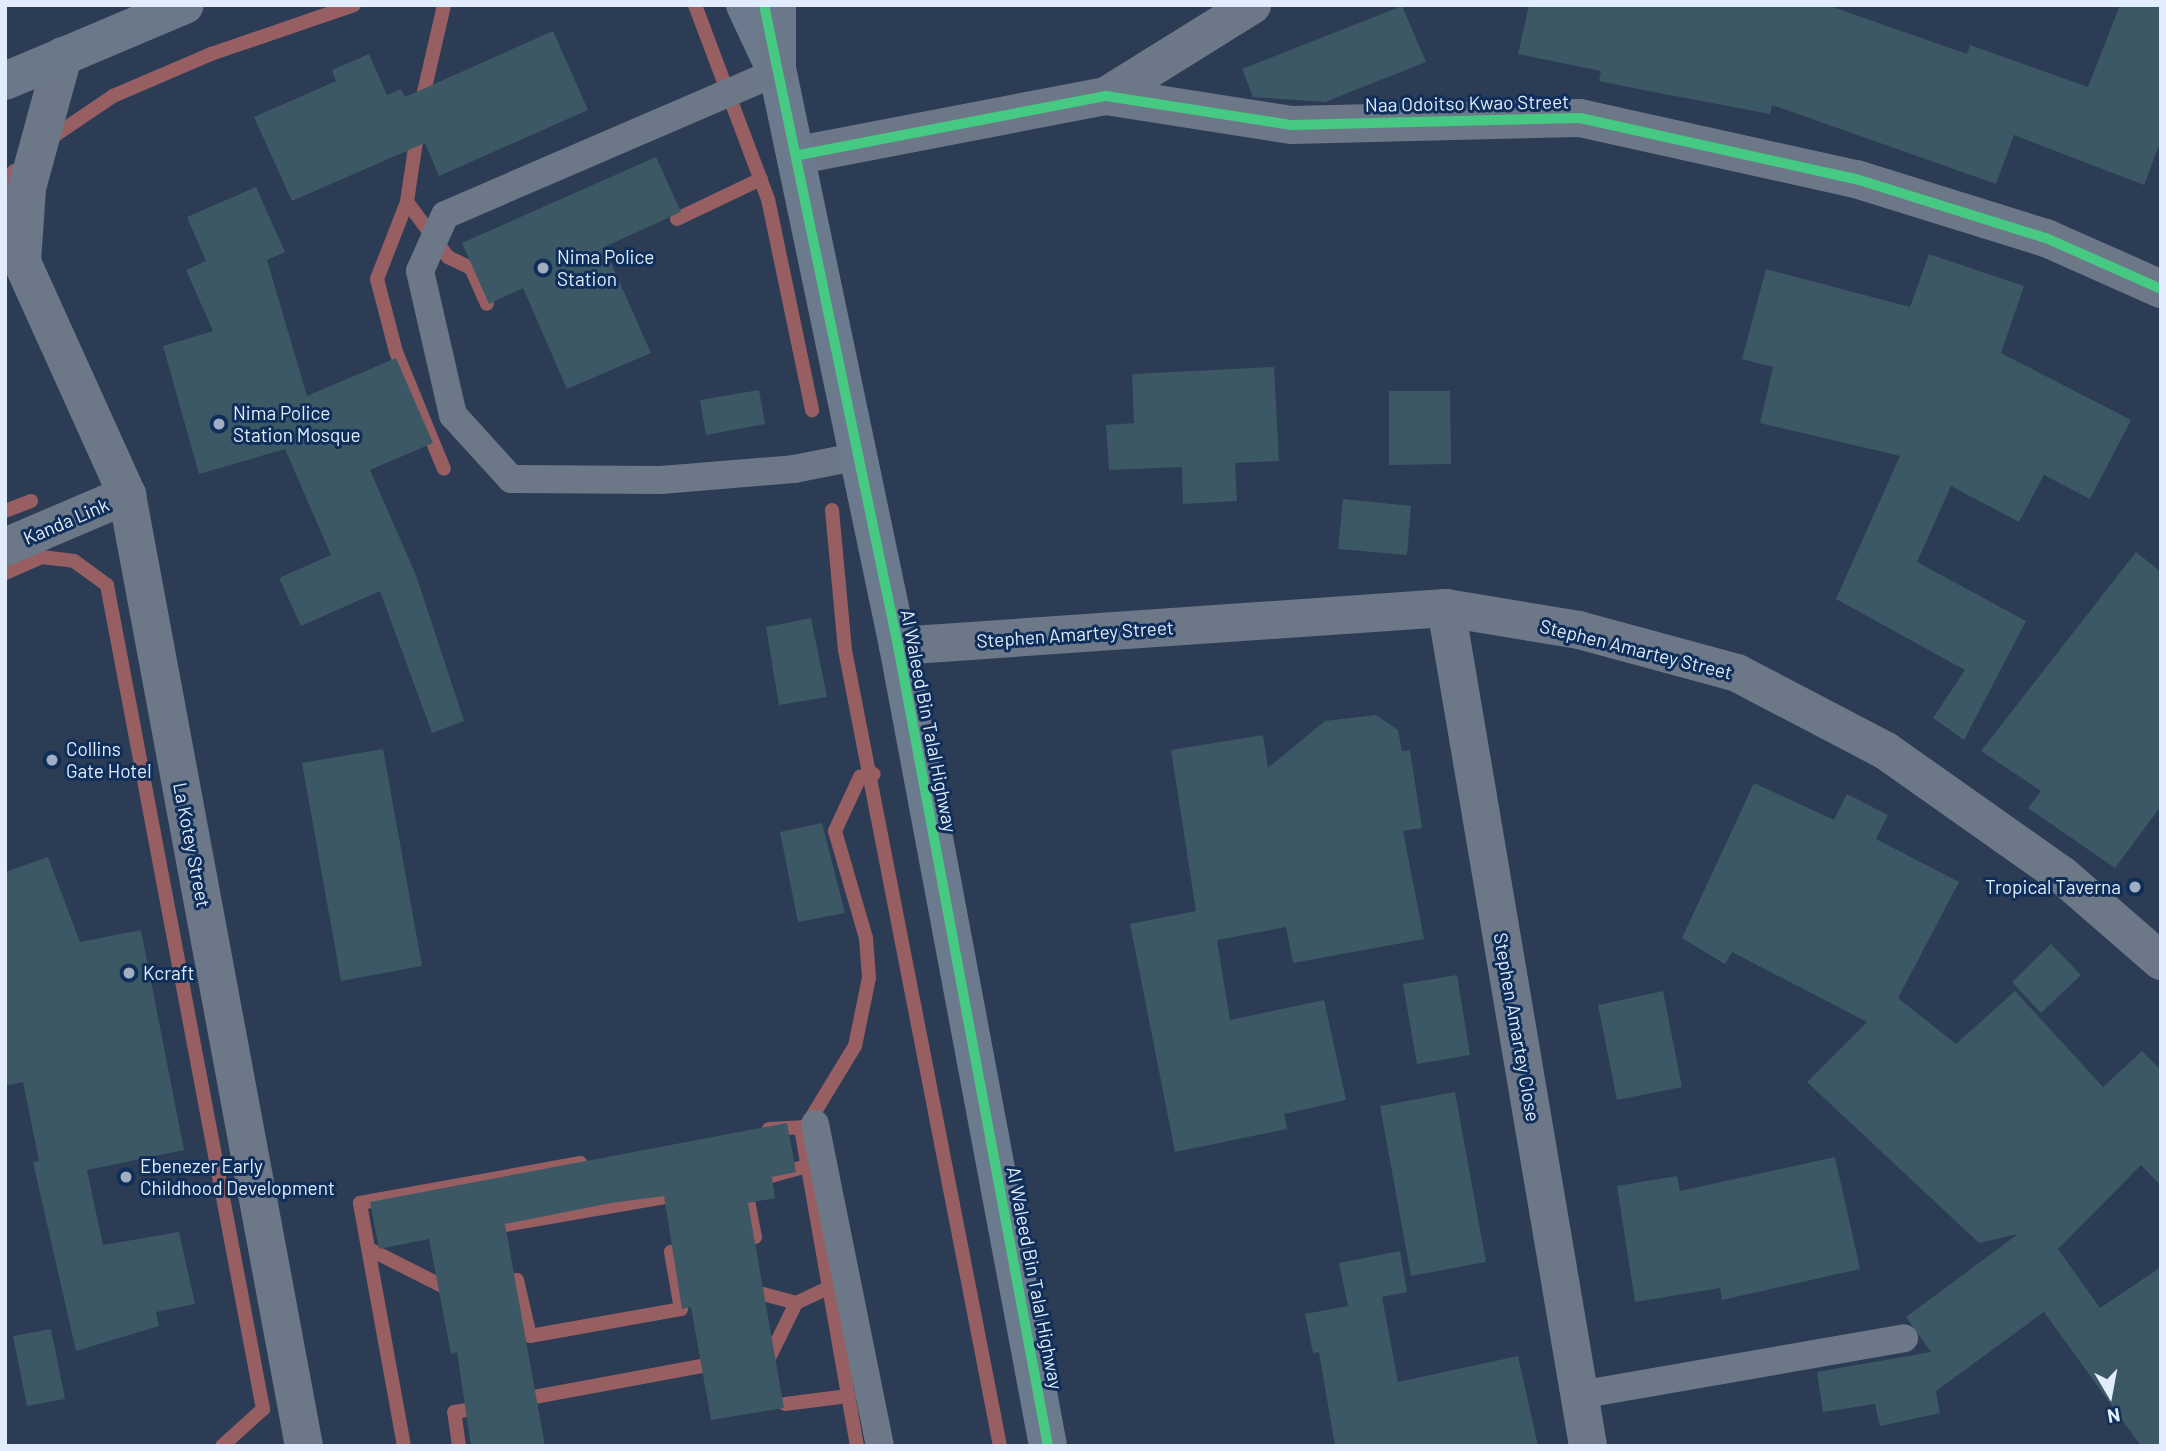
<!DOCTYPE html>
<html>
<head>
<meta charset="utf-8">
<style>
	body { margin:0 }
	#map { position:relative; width:2166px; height:1451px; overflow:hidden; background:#2b3c54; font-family:Barlow,sans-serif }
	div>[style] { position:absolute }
	.stream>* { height:14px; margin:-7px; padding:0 7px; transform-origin:7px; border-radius:7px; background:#985f63 }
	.building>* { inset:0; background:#3c5864 }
	.lane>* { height:28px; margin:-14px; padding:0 14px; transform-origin:14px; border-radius:14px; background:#6c7888 }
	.street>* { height:38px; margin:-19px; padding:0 19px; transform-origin:19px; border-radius:19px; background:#6c7888 }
	.secondary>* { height:38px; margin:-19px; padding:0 19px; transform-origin:19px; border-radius:19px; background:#6c7a8e }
	.primary>* { height:38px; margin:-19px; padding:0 19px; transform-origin:19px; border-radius:19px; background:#6b788a }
	.cycleway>* { height:10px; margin:-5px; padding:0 5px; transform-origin:5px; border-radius:5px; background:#46c982 }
	.dots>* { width:19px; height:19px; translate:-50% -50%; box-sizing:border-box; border:4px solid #0f2e5a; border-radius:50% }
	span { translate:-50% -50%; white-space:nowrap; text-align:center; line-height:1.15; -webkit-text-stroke:6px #0f2e5a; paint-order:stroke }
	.street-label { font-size:19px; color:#e1ecfd }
	.poi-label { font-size:19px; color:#e1ecfd }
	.left { translate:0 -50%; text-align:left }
	.right { translate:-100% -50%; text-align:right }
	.frame { position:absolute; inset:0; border:7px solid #e1ecfd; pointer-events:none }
	.north { position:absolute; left:2075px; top:1360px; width:70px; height:70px; -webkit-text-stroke:5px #0f2e5a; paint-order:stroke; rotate:170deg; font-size:19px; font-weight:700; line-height:28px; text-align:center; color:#e1ecfd }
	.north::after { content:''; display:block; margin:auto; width:24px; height:32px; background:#e1ecfd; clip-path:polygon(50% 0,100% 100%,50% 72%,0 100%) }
</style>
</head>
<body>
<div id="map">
	<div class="stream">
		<div style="left:695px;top:5px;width:207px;rotate:69.4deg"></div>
		<div style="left:768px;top:199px;width:216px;rotate:78.2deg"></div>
		<div style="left:421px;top:105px;width:103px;rotate:-77deg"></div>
		<div style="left:418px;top:128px;width:75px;rotate:98.5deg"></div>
		<div style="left:407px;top:202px;width:83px;rotate:111.3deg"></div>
		<div style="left:377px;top:279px;width:75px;rotate:75.4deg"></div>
		<div style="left:396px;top:352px;width:126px;rotate:67.7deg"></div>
		<div style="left:51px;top:138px;width:75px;rotate:-34.1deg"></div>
		<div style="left:113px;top:96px;width:107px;rotate:-23.2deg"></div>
		<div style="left:211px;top:54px;width:151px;rotate:-18.9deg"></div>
		<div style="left:407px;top:202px;width:69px;rotate:53.3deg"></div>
		<div style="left:448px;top:257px;width:25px;rotate:26deg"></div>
		<div style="left:471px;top:268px;width:39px;rotate:66deg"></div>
		<div style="left:8px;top:209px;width:28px;rotate:-94deg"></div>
		<div style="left:6px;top:181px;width:13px;rotate:-51deg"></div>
		<div style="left:677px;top:219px;width:93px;rotate:-25.5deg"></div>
		<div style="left:832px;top:510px;width:141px;rotate:84.7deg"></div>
		<div style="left:845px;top:650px;width:811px;rotate:78.98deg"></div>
		<div style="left:5px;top:511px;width:28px;rotate:-21deg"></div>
		<div style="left:5px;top:573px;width:40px;rotate:-23.4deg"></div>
		<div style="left:42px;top:557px;width:32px;rotate:7deg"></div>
		<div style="left:74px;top:561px;width:41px;rotate:36deg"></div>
		<div style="left:107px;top:585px;width:839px;rotate:79.28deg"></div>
		<div style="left:263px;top:1409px;width:55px;rotate:137.9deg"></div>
		<div style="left:769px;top:1129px;width:37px;rotate:-3deg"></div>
		<div style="left:753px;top:1181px;width:56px;rotate:-15.5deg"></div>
		<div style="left:488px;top:1228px;width:197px;rotate:-9.9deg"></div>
		<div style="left:737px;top:1240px;width:18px;rotate:-9deg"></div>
		<div style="left:755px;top:1237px;width:53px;rotate:-100.9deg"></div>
		<div style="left:369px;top:1249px;width:95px;rotate:26.8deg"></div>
		<div style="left:498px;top:1284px;width:19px;rotate:-12deg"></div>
		<div style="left:517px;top:1280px;width:57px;rotate:76.9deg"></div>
		<div style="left:530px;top:1336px;width:153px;rotate:-10.1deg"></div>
		<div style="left:681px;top:1309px;width:58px;rotate:-100deg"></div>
		<div style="left:671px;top:1252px;width:18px;rotate:-9deg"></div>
		<div style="left:763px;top:1294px;width:34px;rotate:15deg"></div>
		<div style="left:759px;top:1356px;width:12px;rotate:-9deg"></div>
		<div style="left:771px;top:1354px;width:57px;rotate:-63.9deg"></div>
		<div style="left:796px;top:1303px;width:35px;rotate:-25deg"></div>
		<div style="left:518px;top:1400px;width:203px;rotate:-10.5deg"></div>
		<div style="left:785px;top:1404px;width:64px;rotate:-7.2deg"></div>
		<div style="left:404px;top:1446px;width:247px;rotate:-100.3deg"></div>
		<div style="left:360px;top:1203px;width:224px;rotate:-10.3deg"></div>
		<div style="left:459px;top:1446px;width:34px;rotate:-98deg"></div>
		<div style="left:454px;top:1412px;width:30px;rotate:-9deg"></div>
		<div style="left:857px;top:1446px;width:318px;rotate:-100deg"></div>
		<div style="left:802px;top:1133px;width:102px;rotate:-58.7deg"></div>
		<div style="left:855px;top:1046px;width:69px;rotate:-78.4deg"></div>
		<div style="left:869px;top:978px;width:40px;rotate:-94.3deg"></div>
		<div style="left:866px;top:938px;width:111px;rotate:-106.2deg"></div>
		<div style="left:835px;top:831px;width:60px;rotate:-65.2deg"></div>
		<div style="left:860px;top:777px;width:14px;rotate:-12deg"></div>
	</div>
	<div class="building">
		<div style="clip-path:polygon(1529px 5px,1827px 5px,1967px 54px,1970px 45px,2088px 87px,2120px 5px,2161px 5px,2161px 140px,2144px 185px,2014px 135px,1996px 184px,1772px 105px,1770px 114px,1638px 89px,1599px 81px,1601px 71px,1518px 54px)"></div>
		<div style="clip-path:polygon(1402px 6px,1426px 62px,1325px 102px,1253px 97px,1242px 69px)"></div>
		<div style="clip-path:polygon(553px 31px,588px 110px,439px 176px,425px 143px,292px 201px,254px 117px,336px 81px,332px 70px,369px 54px,387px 95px,401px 89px,405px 97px)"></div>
		<div style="clip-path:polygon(656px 157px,681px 212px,604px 247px,651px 353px,567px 389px,523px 288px,489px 304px,462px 243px)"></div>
		<div style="clip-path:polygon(256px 187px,285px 252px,267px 260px,307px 396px,396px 358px,433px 443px,370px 470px,416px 575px,464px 721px,432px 733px,380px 591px,301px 626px,279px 578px,331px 555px,285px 449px,199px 474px,163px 346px,213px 331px,186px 270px,206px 261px,187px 217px)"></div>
		<div style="clip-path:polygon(1929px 254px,2024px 286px,2001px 353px,2131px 420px,2090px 499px,2044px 475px,2019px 522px,1951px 486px,1917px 562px,2026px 621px,1964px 740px,1933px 718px,1965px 670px,1836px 599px,1900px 456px,1760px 423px,1773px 367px,1742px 359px,1766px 269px,1910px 307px)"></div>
		<div style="clip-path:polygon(1274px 367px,1279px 461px,1235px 463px,1237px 501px,1183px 504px,1182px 467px,1109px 470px,1106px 425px,1134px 423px,1132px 374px)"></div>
		<div style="clip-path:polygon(759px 390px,765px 424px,706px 435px,700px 400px)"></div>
		<div style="clip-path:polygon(1389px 391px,1450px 391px,1451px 464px,1389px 465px)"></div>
		<div style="clip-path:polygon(1343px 499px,1411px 506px,1407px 555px,1338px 549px)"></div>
		<div style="clip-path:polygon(2136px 552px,2161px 572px,2161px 806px,2115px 868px,2028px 808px,2041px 791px,1981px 751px)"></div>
		<div style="clip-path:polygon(811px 618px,827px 697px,779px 705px,766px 627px)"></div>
		<div style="clip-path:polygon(1376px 715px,1398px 730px,1402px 751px,1410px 750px,1422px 828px,1403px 831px,1424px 939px,1293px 963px,1286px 927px,1217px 940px,1230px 1020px,1324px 1000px,1346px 1100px,1284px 1114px,1287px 1129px,1175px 1152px,1130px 924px,1196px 911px,1171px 750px,1263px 735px,1268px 768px,1325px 721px)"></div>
		<div style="clip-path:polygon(383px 749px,422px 966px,341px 981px,302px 763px)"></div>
		<div style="clip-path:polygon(1754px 783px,1834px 820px,1847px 794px,1888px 815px,1876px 839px,1959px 882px,1898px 998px,1956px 1044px,2015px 991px,2103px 1087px,2142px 1051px,2161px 1070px,2161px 1186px,2141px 1165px,2058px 1249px,2100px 1308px,2161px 1267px,2161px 1446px,2141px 1446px,2044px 1312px,1936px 1391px,1940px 1413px,1880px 1426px,1875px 1404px,1823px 1412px,1817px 1372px,1931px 1352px,1906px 1317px,2018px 1234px,1979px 1243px,1807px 1082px,1867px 1022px,1732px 952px,1725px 964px,1682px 938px)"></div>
		<div style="clip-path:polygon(822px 823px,845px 913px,798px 922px,780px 832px)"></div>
		<div style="clip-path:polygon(48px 857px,80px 942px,141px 930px,184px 1150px,87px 1170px,103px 1245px,179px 1232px,195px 1304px,156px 1312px,159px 1326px,76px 1351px,33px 1162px,39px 1161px,23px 1082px,5px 1086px,5px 872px)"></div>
		<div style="clip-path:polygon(2051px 944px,2081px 975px,2041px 1013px,2012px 982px)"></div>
		<div style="clip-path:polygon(1457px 975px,1470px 1055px,1417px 1064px,1403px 984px)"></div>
		<div style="clip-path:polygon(1663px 991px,1682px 1087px,1617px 1100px,1598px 1005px)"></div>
		<div style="clip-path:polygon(1455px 1092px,1486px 1262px,1411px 1276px,1380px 1106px)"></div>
		<div style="clip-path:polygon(787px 1123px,796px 1172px,772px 1177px,775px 1198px,748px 1203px,784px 1408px,711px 1420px,691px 1307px,682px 1309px,664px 1196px,611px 1203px,505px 1224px,545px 1446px,471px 1446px,457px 1352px,451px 1354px,429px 1239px,379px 1249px,370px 1202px)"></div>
		<div style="clip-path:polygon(1835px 1157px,1860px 1269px,1722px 1300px,1720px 1288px,1635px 1302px,1617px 1186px,1677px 1176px,1680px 1191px)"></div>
		<div style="clip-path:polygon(1400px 1251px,1407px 1292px,1382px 1297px,1398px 1382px,1518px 1356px,1538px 1446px,1335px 1446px,1319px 1352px,1313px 1353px,1305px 1314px,1348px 1306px,1339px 1263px)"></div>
		<div style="clip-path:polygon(51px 1329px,65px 1399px,27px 1406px,13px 1336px)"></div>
	</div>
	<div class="lane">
		<div style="left:777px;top:72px;width:361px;rotate:156.7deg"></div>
		<div style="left:445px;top:215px;width:61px;rotate:114.1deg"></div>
		<div style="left:420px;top:271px;width:148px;rotate:77.1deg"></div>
		<div style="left:453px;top:415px;width:86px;rotate:47.8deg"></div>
		<div style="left:511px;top:479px;width:150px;rotate:0.4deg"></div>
		<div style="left:661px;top:480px;width:133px;rotate:-4.7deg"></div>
		<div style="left:794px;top:469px;width:67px;rotate:-11.1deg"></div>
		<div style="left:815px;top:1124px;width:328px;rotate:78.6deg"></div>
		<div style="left:1579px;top:1395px;width:330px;rotate:-9.9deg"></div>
	</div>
	<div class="street">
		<div style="left:1106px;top:96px;width:172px;rotate:-31.9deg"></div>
		<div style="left:799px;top:155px;width:313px;rotate:-10.9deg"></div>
		<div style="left:1106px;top:96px;width:188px;rotate:8.9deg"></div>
		<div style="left:1292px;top:125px;width:288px;rotate:-1.4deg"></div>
		<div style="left:1580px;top:118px;width:283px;rotate:12.5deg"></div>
		<div style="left:1856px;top:179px;width:199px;rotate:17.3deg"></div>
		<div style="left:2046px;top:238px;width:126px;rotate:23.9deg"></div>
		<div style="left:5px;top:247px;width:23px;rotate:41deg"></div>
		<div style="left:22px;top:262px;width:256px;rotate:65.7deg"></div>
		<div style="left:127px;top:495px;width:967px;rotate:79.46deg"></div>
		<div style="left:22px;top:262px;width:74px;rotate:-86.1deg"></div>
		<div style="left:27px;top:188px;width:137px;rotate:-74.7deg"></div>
		<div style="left:5px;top:547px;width:133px;rotate:-23.1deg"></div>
		<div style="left:1446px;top:608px;width:850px;rotate:80.38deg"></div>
		<div style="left:898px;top:646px;width:549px;rotate:-3.97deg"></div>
		<div style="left:1446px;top:608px;width:135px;rotate:9.4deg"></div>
		<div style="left:1579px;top:630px;width:164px;rotate:15.2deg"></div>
		<div style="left:1737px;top:673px;width:168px;rotate:27.6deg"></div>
		<div style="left:1886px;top:751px;width:215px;rotate:35.2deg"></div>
		<div style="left:2062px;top:875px;width:131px;rotate:41deg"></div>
	</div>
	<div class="secondary">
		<div style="left:745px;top:5px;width:68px;rotate:64.9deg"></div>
		<div style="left:771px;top:40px;width:619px;rotate:78.16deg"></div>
		<div style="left:898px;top:646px;width:814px;rotate:79.38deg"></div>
	</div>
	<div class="primary">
		<div style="left:777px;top:72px;width:67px;rotate:-90deg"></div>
		<div style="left:5px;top:81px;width:195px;rotate:-22.9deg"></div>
	</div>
	<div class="cycleway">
		<div style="left:764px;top:5px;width:655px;rotate:78.19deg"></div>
		<div style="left:898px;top:646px;width:814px;rotate:79.38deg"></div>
		<div style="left:799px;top:155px;width:313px;rotate:-10.9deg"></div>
		<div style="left:1106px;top:96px;width:188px;rotate:8.9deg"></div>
		<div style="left:1292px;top:125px;width:288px;rotate:-1.4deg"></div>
		<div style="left:1580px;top:118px;width:283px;rotate:12.5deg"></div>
		<div style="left:1856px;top:179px;width:199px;rotate:17.3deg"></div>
		<div style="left:2046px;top:238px;width:126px;rotate:23.9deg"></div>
	</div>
	<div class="dots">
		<div style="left:543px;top:268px;background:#a1aec2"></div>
		<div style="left:219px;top:424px;background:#a1aec2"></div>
		<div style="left:52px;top:760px;background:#a1aec2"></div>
		<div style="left:2135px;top:887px;background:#a1aec2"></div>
		<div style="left:129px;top:973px;background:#a1aec2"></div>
		<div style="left:126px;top:1177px;background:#a1aec2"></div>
	</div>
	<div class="street-label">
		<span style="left:1467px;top:103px;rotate:-1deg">Naa Odoitso Kwao Street</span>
		<span style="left:66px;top:521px;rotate:-23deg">Kanda Link</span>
		<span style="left:1075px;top:634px;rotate:-4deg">Stephen Amartey Street</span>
		<span style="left:1636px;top:649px;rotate:14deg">Stephen Amartey Street</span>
		<span style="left:929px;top:721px;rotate:79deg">Al Waleed Bin Talal Highway</span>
		<span style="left:192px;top:845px;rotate:79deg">La Kotey Street</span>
		<span style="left:1517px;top:1027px;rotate:80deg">Stephen Amartey Close</span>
		<span style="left:1035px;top:1278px;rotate:79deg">Al Waleed Bin Talal Highway</span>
	</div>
	<div class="poi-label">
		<span class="left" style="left:557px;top:268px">Nima Police<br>Station</span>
		<span class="left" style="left:233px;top:424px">Nima Police<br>Station Mosque</span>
		<span class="left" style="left:66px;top:760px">Collins<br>Gate Hotel</span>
		<span class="right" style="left:2121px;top:887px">Tropical Taverna</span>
		<span class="left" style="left:143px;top:973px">Kcraft</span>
		<span class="left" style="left:140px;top:1177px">Ebenezer Early<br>Childhood Development</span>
	</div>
	<div class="frame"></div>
	<div class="north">N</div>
</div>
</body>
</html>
